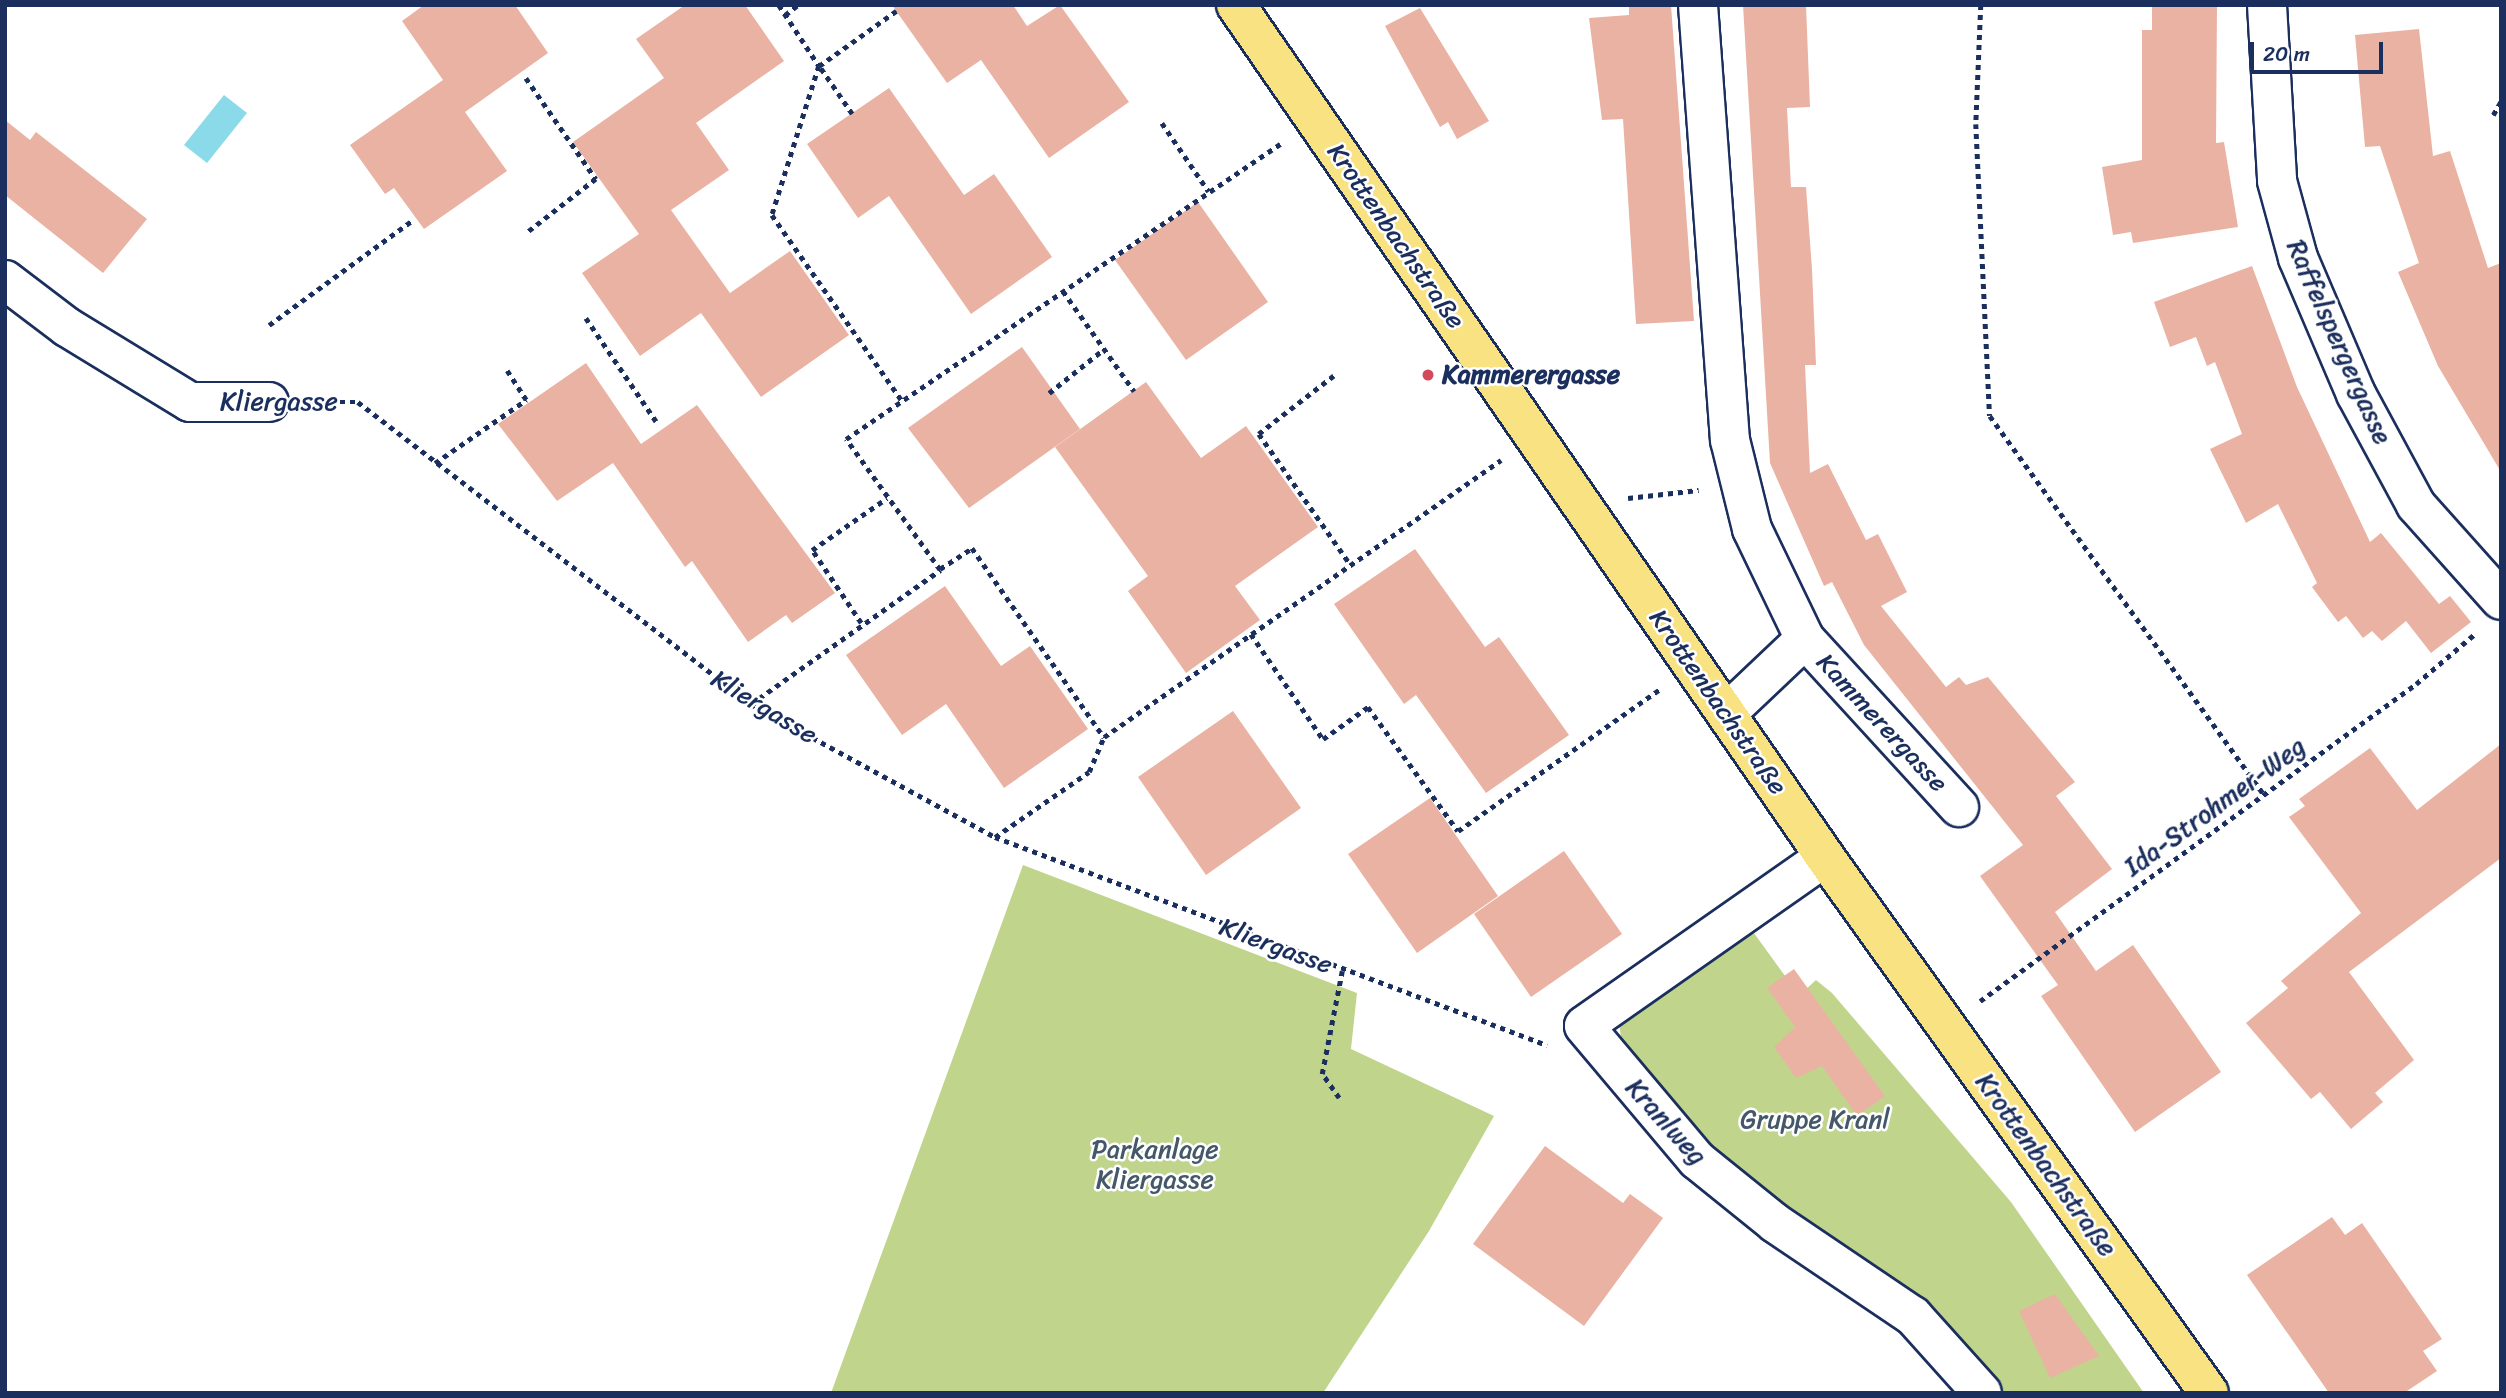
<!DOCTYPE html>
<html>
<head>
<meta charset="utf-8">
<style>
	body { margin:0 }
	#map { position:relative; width:2506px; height:1398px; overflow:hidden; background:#fff; font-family:Sriracha,sans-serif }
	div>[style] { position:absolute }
	.green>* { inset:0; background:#c0d58b }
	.water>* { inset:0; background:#8bdae9 }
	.building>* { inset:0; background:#eab2a2 }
	.path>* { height:4.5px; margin-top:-2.25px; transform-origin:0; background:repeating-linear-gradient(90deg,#1b2f5e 0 5px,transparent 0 10px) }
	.roads { filter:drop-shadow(2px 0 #1b2f5e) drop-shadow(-2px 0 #1b2f5e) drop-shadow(0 2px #1b2f5e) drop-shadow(0 -2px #1b2f5e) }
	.minor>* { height:38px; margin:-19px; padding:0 19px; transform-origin:19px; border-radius:19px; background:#fff }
	.major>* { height:38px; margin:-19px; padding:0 19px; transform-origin:19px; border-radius:19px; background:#f8e281 }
	.dots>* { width:19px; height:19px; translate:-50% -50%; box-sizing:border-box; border:4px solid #fff; border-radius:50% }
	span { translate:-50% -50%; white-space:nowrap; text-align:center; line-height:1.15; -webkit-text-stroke:5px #fff; paint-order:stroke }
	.street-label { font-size:26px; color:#1b2f5e }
	.poi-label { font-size:26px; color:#1b2f5e; font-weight:700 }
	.left { translate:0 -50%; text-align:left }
	.park-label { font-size:26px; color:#445869 }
	.frame { position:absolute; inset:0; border:7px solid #1b2f5e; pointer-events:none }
	.scale { position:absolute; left:2250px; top:42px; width:133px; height:32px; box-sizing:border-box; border:4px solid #1b2f5e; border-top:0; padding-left:9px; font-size:21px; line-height:24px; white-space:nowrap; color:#1b2f5e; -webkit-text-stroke:5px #fff; paint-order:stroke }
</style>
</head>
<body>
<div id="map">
	<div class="green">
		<div style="clip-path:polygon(1023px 865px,1357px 993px,1351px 1049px,1494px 1116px,1429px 1231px,1323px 1393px,831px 1393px)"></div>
		<div style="clip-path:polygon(1751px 929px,1791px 984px,1805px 990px,1816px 980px,1832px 993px,2011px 1202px,2144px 1393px,1994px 1393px,1707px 1152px,1623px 1055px,1619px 1021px)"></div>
	</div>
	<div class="water">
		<div style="clip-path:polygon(224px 95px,247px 113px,207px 163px,184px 145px)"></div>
	</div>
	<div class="building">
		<div style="clip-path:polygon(424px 5px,515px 5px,548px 53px,465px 112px,507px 171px,424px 229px,394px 188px,385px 194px,350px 145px,443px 80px,402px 21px)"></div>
		<div style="clip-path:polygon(685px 5px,745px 5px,784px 61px,696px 123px,729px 170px,671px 210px,730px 293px,790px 251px,849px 335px,761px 397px,701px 313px,640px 356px,582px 273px,639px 234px,573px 142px,664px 78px,636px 39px)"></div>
		<div style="clip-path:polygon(892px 5px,1013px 5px,1027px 26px,1060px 5px,1129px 102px,1049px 158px,981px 60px,947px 83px)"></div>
		<div style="clip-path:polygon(1629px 5px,1671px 5px,1694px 321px,1636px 324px,1623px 119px,1602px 120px,1589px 18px,1629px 15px)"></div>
		<div style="clip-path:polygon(1743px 5px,1806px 5px,1810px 107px,1787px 108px,1791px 187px,1806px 187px,1812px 269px,1816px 365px,1805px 365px,1810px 473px,1828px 464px,1866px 540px,1878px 534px,1907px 592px,1881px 606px,1946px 687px,1959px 677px,1966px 685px,1988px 677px,2075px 782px,2056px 796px,2112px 869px,2055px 912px,2096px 971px,2133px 945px,2221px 1072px,2135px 1132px,2041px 996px,2058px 985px,1980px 876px,2023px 845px,1864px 645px,1832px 582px,1824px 586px,1770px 463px)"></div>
		<div style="clip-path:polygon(2152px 5px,2217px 5px,2216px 143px,2224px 142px,2238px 227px,2133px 243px,2131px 232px,2113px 235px,2102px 167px,2142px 160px,2142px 30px,2152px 30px)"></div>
		<div style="clip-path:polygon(1420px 8px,1489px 121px,1457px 139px,1448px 122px,1440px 127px,1385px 26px)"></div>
		<div style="clip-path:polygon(2419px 29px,2433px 156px,2450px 151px,2488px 268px,2501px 263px,2501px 472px,2438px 366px,2398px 272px,2419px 263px,2380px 146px,2365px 147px,2355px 35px)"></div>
		<div style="clip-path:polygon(889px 88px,964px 195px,994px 174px,1052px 257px,971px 314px,889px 196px,858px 218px,807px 144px)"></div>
		<div style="clip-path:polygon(5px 120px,30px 140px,36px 132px,147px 219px,103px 273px,5px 195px)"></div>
		<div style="clip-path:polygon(1198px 202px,1268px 302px,1186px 360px,1115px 260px)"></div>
		<div style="clip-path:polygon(2252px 266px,2297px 387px,2370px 542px,2381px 533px,2439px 604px,2450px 596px,2471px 622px,2431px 653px,2406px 621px,2382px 641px,2372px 631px,2363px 638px,2346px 616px,2338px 622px,2312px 587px,2317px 583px,2278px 504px,2246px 523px,2210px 449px,2242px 434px,2215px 362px,2207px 366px,2196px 337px,2170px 347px,2154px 302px)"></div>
		<div style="clip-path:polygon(1022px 347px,1080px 429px,969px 508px,908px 428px)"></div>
		<div style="clip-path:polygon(586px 363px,641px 444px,697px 405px,835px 593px,792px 623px,786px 615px,748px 642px,692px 561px,685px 567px,613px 463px,557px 501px,498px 424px)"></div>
		<div style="clip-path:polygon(1146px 382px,1201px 458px,1246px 426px,1318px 527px,1235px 586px,1260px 620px,1186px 673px,1128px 591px,1148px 576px,1055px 447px)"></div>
		<div style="clip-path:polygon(1415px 549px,1485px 647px,1499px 637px,1569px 735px,1486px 793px,1416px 695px,1404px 704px,1334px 604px)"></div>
		<div style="clip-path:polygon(945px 586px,1001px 666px,1030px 646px,1088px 729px,1004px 788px,946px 704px,902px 735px,846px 655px)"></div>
		<div style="clip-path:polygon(1233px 711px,1301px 808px,1206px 875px,1138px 777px)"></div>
		<div style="clip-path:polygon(2501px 744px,2501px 858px,2349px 972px,2414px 1060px,2375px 1093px,2383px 1102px,2351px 1129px,2320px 1092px,2311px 1099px,2246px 1023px,2288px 988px,2281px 981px,2361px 913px,2289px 817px,2305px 806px,2299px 799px,2370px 748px,2417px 810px)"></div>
		<div style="clip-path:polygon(1430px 798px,1498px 896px,1417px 953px,1348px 854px)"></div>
		<div style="clip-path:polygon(1564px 851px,1622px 934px,1531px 997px,1474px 914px)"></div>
		<div style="clip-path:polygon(1794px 969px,1885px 1096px,1857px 1116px,1822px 1066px,1796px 1078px,1774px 1047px,1795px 1027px,1767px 988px)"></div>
		<div style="clip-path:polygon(1545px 1146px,1623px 1203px,1630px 1194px,1663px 1218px,1584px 1326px,1473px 1244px)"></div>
		<div style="clip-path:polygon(2332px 1217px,2345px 1235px,2362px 1223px,2442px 1339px,2423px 1351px,2437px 1371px,2404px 1393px,2329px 1393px,2247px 1275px)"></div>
		<div style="clip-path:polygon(2055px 1294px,2099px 1356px,2050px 1378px,2019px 1311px)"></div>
	</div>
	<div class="path">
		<div style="left:779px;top:5px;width:73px;rotate:56.7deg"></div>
		<div style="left:819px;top:66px;width:156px;rotate:107.5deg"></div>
		<div style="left:772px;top:215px;width:227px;rotate:55deg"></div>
		<div style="left:1981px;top:5px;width:119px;rotate:92.4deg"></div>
		<div style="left:1976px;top:124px;width:292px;rotate:87.3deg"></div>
		<div style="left:1990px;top:416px;width:468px;rotate:54.1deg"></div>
		<div style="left:785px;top:15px;width:16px;rotate:-38deg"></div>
		<div style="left:526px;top:78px;width:123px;rotate:55.3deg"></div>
		<div style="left:596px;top:179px;width:86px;rotate:142.1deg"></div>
		<div style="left:852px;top:114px;width:58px;rotate:-124.5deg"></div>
		<div style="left:819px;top:66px;width:95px;rotate:-35.5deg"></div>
		<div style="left:2493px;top:115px;width:16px;rotate:-60deg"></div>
		<div style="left:1162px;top:123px;width:83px;rotate:55.7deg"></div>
		<div style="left:1063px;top:291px;width:123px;rotate:54.6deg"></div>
		<div style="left:586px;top:318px;width:125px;rotate:55.8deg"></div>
		<div style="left:269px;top:325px;width:178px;rotate:-36.1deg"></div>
		<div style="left:1334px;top:376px;width:95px;rotate:142.3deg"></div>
		<div style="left:1259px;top:434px;width:159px;rotate:55deg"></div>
		<div style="left:1049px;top:393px;width:70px;rotate:-38.7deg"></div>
		<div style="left:310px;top:402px;width:48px"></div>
		<div style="left:358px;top:402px;width:496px;rotate:37.5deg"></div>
		<div style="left:751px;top:704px;width:278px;rotate:28.6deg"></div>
		<div style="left:995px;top:837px;width:590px;rotate:20.65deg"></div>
		<div style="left:435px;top:463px;width:111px;rotate:-34.7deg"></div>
		<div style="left:526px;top:400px;width:35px;rotate:-123deg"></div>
		<div style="left:1628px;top:498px;width:71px;rotate:-6.4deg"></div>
		<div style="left:940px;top:569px;width:38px;rotate:-33deg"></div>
		<div style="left:972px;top:548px;width:231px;rotate:55.1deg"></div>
		<div style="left:861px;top:623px;width:88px;rotate:-123.9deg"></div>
		<div style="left:812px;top:550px;width:91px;rotate:-34.7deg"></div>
		<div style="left:1251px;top:634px;width:127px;rotate:55.6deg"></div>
		<div style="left:1323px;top:739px;width:55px;rotate:-35.4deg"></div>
		<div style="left:1368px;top:707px;width:153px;rotate:54deg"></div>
		<div style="left:1458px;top:831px;width:247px;rotate:-35.1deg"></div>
		<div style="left:751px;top:704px;width:232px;rotate:-35.3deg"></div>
		<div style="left:940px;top:570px;width:161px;rotate:-125.7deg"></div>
		<div style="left:846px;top:439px;width:525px;rotate:-34.2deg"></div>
		<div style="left:995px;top:837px;width:114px;rotate:-34.7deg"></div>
		<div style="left:1089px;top:772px;width:38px;rotate:-67deg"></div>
		<div style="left:1104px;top:737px;width:484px;rotate:-34.9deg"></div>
		<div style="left:1980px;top:1001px;width:539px;rotate:-36.02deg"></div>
		<div style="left:2416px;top:684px;width:79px;rotate:-40.4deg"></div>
		<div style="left:1339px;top:1098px;width:29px;rotate:-125deg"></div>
		<div style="left:1322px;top:1074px;width:105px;rotate:-79deg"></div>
	</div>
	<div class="roads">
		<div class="minor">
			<div style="left:1698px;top:5px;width:436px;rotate:85.8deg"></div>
			<div style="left:1730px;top:440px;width:92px;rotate:76.1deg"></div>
			<div style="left:1752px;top:529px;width:122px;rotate:64.3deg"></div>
			<div style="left:1805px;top:639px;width:108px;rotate:136.5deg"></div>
			<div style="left:2267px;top:5px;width:176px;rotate:86.7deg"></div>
			<div style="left:2277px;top:181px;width:80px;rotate:74.7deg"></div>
			<div style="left:2298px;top:258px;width:148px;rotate:66.9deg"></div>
			<div style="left:2356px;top:394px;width:126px;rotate:61.6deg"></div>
			<div style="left:2416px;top:505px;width:127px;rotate:48.2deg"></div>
			<div style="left:5px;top:280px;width:78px;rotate:37.2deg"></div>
			<div style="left:67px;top:327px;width:144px;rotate:31.4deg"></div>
			<div style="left:190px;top:402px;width:79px"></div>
			<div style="left:1805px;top:639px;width:228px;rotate:47.5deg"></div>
			<div style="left:1825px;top:857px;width:294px;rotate:145deg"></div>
			<div style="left:1584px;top:1026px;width:175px;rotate:49.9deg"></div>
			<div style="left:1697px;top:1160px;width:100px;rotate:38.9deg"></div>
			<div style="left:1775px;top:1223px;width:166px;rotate:34deg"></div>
			<div style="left:1913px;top:1316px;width:103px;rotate:48.1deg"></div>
		</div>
		<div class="major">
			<div style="left:1236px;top:5px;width:1036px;rotate:55.34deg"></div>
			<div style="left:1825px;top:857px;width:659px;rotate:54.38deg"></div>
		</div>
	</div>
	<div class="dots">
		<div style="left:1428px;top:375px;background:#d1495b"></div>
	</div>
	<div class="street-label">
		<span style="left:1396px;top:236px;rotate:55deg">Krottenbachstraße</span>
		<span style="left:2339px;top:342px;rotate:66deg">Raffelspergergasse</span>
		<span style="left:279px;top:402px">Kliergasse</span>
		<span style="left:1718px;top:702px;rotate:55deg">Krottenbachstraße</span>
		<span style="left:764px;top:707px;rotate:31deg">Kliergasse</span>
		<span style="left:1882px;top:723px;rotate:47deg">Kammerergasse</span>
		<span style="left:2215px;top:807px;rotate:-36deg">Ida-Strohmer-Weg</span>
		<span style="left:1276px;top:946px;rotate:20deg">Kliergasse</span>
		<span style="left:1666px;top:1122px;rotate:48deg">Kranlweg</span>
		<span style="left:2046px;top:1165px;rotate:54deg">Krottenbachstraße</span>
	</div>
	<div class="poi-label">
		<span class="left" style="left:1442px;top:375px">Kammerergasse</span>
	</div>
	<div class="park-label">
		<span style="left:1815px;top:1120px">Gruppe Kranl</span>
		<span style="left:1155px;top:1165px">Parkanlage<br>Kliergasse</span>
	</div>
	<div class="frame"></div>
	<div class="scale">20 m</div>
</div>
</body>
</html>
